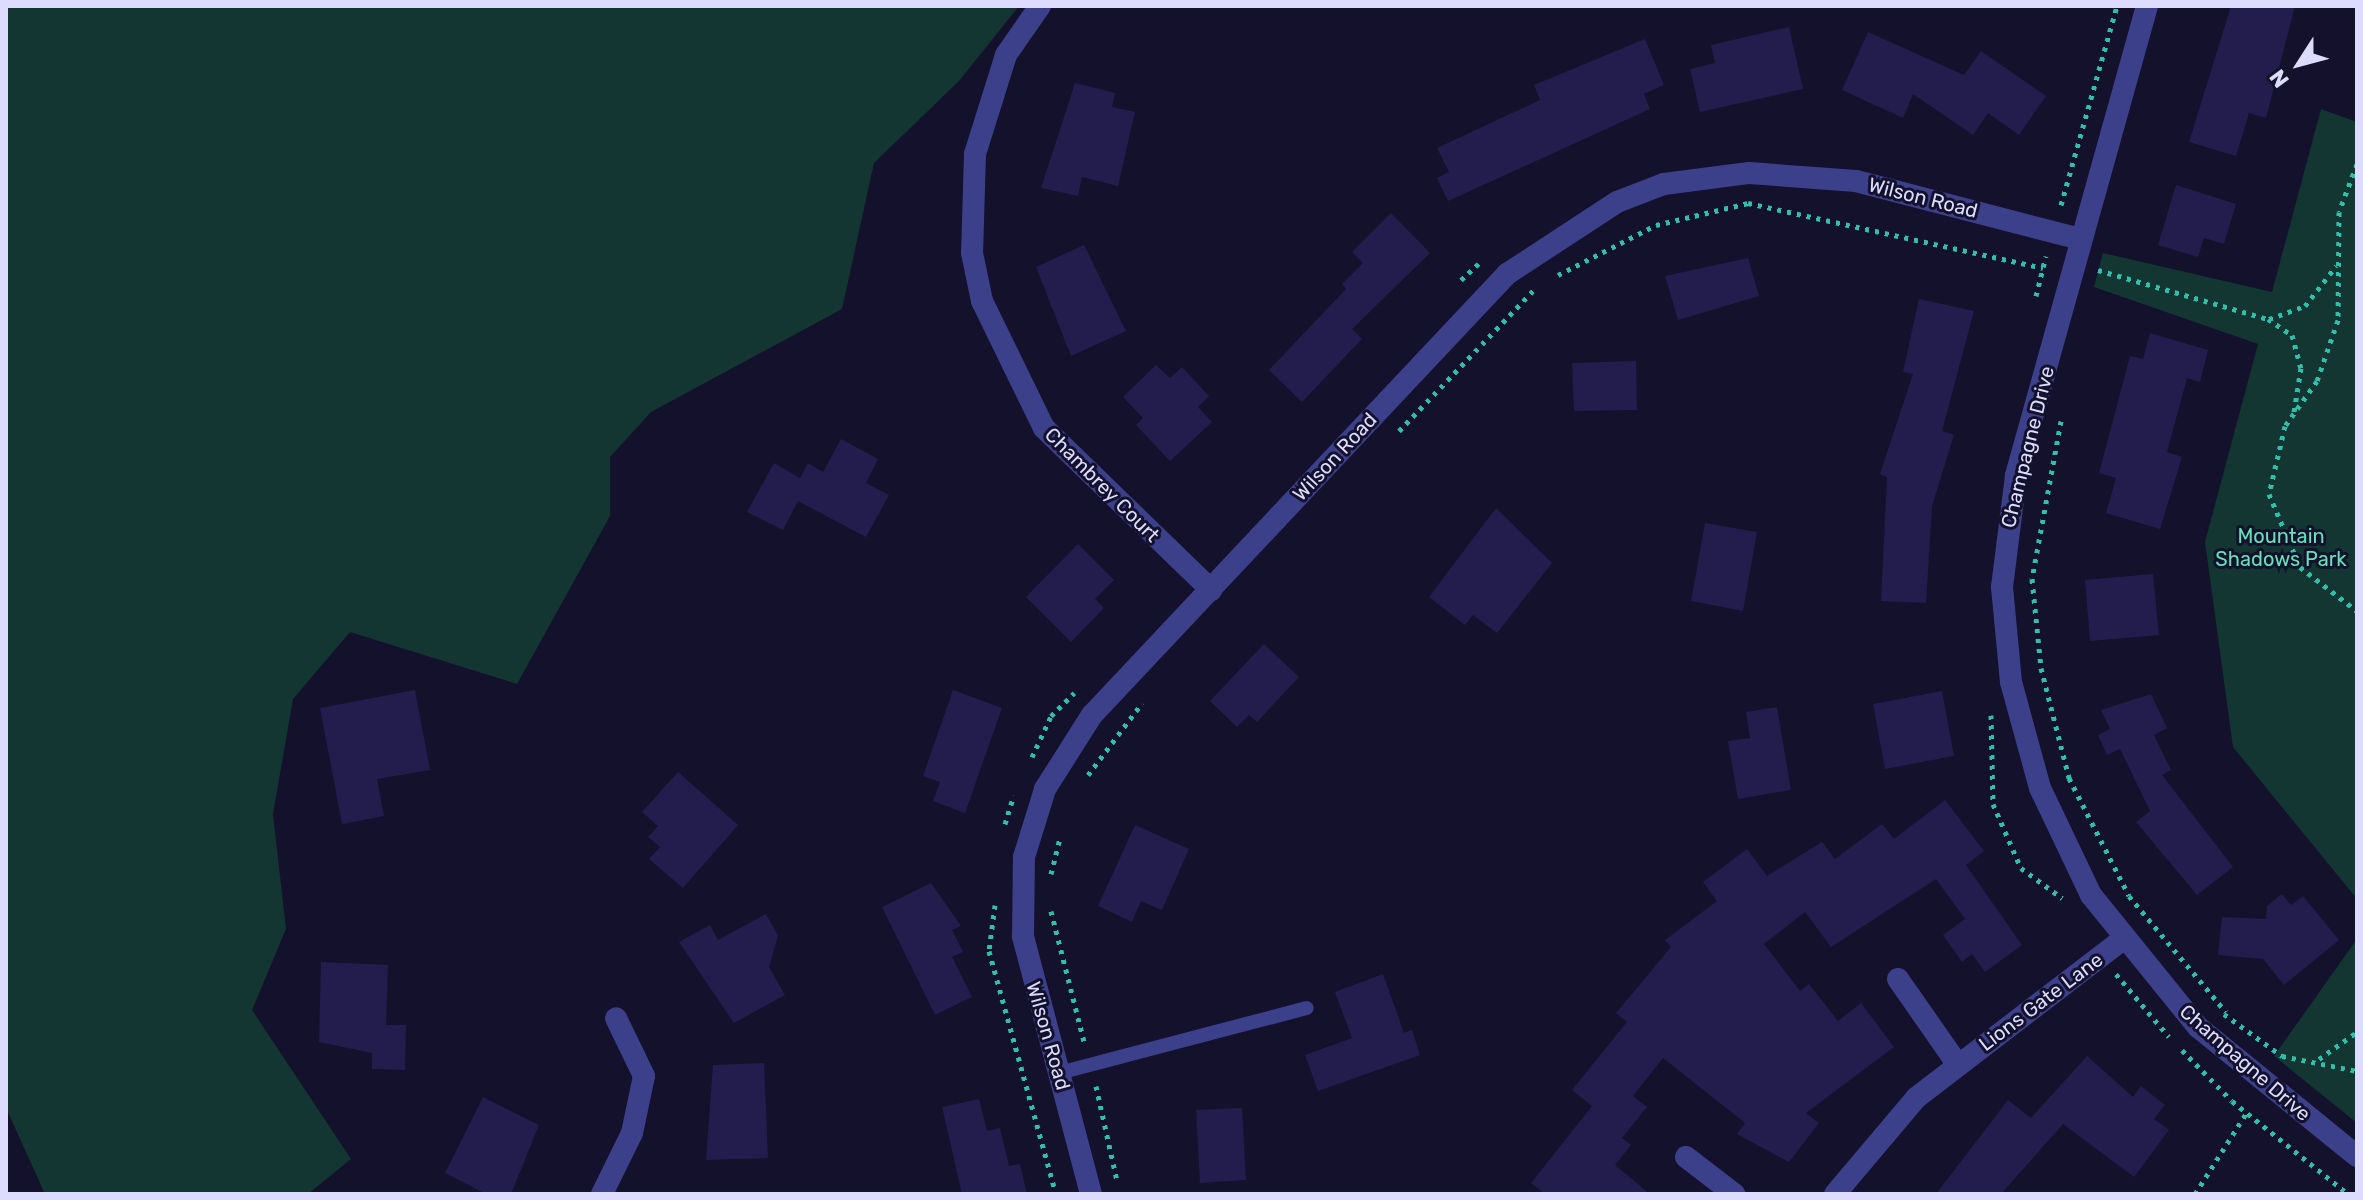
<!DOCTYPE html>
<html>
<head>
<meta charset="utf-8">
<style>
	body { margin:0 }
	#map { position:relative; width:2363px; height:1200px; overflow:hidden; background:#13112c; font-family:Rubik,sans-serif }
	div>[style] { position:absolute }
	.green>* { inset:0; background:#143632 }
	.building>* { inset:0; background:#221d4d }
	.path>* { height:5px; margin-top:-2.5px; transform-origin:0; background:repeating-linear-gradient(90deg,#30bfaa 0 4px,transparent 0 10px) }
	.service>* { height:14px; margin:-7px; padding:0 7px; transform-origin:7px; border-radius:7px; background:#3c408b }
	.minor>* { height:22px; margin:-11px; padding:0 11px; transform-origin:11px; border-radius:11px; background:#3c408b }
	span { translate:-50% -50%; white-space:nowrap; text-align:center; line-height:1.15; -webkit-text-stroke:6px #13112c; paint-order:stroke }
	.street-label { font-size:20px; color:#dddcff }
	.park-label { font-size:20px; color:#65e2b8 }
	.frame { position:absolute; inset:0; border:8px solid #dddcff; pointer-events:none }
	.north { position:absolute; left:2259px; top:24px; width:80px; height:80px; -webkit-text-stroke:6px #13112c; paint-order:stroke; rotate:234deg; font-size:22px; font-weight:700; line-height:32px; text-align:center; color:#dddcff }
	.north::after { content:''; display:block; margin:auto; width:28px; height:36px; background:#dddcff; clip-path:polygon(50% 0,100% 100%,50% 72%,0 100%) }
</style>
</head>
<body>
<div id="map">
	<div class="green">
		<div style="clip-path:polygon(6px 6px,1019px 6px,959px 81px,874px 163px,842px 309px,651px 412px,610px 457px,610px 516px,517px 684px,350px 632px,293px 699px,273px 814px,286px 929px,252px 1010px,351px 1159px,308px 1194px,45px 1194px,6px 1108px)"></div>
		<div style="clip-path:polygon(2321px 109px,2357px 122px,2357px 899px,2233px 747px,2205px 542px,2258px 344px,2094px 287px,2103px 253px,2272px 292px)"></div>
		<div style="clip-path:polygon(2357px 939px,2357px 1123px,2274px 1056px)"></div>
	</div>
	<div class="building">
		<div style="clip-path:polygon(2231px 6px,2295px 6px,2266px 118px,2249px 113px,2236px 156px,2189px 142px)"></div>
		<div style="clip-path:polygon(1789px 27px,1803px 89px,1700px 112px,1690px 69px,1715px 63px,1711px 45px)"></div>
		<div style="clip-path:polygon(1868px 32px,1964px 75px,1981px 51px,2046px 96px,2019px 135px,1988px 113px,1973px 135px,1913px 94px,1903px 118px,1842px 90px)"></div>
		<div style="clip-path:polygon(1645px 39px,1664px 85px,1644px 94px,1650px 109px,1448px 201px,1437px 178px,1449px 172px,1437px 148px,1540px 100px,1534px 85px)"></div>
		<div style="clip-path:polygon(1075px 83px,1115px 93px,1112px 107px,1135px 112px,1118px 186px,1082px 177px,1078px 196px,1041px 188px)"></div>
		<div style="clip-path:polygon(2176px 185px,2236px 204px,2224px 244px,2204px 238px,2198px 257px,2158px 245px)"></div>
		<div style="clip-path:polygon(1391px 213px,1430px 253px,1352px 329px,1362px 339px,1302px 402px,1269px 370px,1346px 289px,1342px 284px,1363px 263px,1352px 252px)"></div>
		<div style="clip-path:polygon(1084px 245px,1126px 331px,1071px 356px,1036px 267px)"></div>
		<div style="clip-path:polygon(1748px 258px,1759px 296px,1678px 320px,1665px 276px)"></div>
		<div style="clip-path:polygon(1919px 299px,1974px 311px,1942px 431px,1954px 435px,1932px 506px,1926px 603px,1881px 601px,1887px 477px,1880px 474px,1913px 374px,1903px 372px)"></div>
		<div style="clip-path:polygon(2150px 333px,2208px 350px,2200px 382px,2187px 378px,2167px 452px,2182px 457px,2160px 529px,2106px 513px,2116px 478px,2099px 473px,2130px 356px,2143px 359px)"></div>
		<div style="clip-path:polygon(1636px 361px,1637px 410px,1574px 411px,1572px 363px)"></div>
		<div style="clip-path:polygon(1156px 365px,1170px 378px,1182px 367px,1209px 396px,1198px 407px,1212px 422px,1170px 461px,1136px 425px,1143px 418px,1123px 397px)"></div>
		<div style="clip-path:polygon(841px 439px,878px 459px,866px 483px,889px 495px,866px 537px,798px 501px,783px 530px,747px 512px,774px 463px,800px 478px,808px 463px,823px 472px)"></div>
		<div style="clip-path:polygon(1496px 508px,1552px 563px,1497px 633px,1473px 615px,1465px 625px,1429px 597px)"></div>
		<div style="clip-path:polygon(1705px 523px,1757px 532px,1743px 611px,1691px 601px)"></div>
		<div style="clip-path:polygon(1078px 544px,1114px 580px,1095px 599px,1104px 608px,1071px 642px,1026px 597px)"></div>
		<div style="clip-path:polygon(2153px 574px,2159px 635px,2090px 641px,2085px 580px)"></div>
		<div style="clip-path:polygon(1264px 644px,1299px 677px,1257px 722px,1249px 715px,1237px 727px,1210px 701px)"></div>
		<div style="clip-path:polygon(415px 690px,430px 770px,377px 779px,384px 816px,342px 824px,320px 708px)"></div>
		<div style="clip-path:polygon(953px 690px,1002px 708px,965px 813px,933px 801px,940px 782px,923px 776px)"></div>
		<div style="clip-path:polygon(1942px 691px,1954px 756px,1885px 769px,1873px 704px)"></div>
		<div style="clip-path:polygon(2151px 694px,2167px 728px,2154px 735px,2171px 770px,2162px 775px,2233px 867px,2197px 895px,2136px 822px,2150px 811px,2120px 749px,2107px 755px,2098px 735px,2110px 729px,2101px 710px)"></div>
		<div style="clip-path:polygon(1777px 707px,1791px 790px,1738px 799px,1728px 741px,1750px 738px,1746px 712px)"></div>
		<div style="clip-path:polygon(678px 772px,738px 825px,683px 888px,649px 859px,660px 847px,648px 837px,658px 826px,642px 812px)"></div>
		<div style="clip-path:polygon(1945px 800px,1984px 851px,1966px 865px,2022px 945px,1985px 972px,1972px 954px,1962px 962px,1943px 935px,1965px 919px,1936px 879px,1831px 947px,1805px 912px,1764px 944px,1800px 991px,1809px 984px,1838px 1021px,1861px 1003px,1894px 1047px,1806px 1113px,1819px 1123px,1789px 1162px,1737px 1134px,1745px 1123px,1663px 1058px,1633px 1096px,1647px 1107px,1622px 1138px,1631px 1145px,1615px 1165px,1650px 1194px,1545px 1194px,1531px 1183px,1592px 1106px,1572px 1090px,1627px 1022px,1616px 1013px,1671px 947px,1665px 940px,1717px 901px,1703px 882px,1747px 849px,1767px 876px,1822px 842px,1835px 859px,1882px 824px,1894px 839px)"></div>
		<div style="clip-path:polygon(1135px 825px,1189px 849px,1162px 910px,1141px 901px,1132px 922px,1098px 906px)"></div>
		<div style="clip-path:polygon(931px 883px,961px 926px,952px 930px,963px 952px,952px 957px,972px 997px,935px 1015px,882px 907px)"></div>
		<div style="clip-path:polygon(2282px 894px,2291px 905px,2303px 896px,2339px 940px,2284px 985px,2263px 959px,2218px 955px,2222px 917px,2266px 919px,2267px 906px)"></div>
		<div style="clip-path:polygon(766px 914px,778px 936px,769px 967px,785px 995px,734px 1023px,679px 942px,710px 925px,718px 940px)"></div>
		<div style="clip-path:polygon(321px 962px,388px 965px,386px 1025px,406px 1025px,405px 1070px,372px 1069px,372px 1053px,319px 1042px)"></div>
		<div style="clip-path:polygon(1383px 974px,1404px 1033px,1412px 1030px,1420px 1055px,1318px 1091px,1305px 1055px,1352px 1038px,1335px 992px)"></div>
		<div style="clip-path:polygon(2087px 1056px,2133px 1097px,2141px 1086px,2165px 1105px,2154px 1119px,2169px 1130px,2134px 1177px,2063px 1124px,2001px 1194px,1936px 1194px,2008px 1100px,2031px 1118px)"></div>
		<div style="clip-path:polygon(764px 1063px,768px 1158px,706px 1160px,713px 1065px)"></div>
		<div style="clip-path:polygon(483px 1097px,539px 1125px,511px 1194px,486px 1194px,445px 1173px)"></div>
		<div style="clip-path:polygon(979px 1099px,987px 1131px,1000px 1128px,1009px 1166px,1020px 1164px,1027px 1194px,962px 1194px,942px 1107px)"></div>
		<div style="clip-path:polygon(1242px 1108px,1246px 1180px,1200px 1183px,1196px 1110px)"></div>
	</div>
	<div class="path">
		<div style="left:2357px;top:164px;width:51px;rotate:110.6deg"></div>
		<div style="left:2339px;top:212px;width:108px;rotate:90.5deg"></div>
		<div style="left:2338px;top:320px;width:65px;rotate:109deg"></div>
		<div style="left:2317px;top:381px;width:55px;rotate:125.4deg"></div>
		<div style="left:2285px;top:426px;width:70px;rotate:103.2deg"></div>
		<div style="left:2269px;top:494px;width:79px;rotate:67deg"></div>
		<div style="left:2300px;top:567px;width:72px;rotate:37.7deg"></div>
		<div style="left:2061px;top:205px;width:207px;rotate:-74.3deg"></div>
		<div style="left:2098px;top:270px;width:177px;rotate:16.1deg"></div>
		<div style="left:2268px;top:319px;width:29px;rotate:34deg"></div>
		<div style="left:2292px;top:335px;width:34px;rotate:75deg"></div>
		<div style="left:2301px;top:368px;width:45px;rotate:99deg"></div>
		<div style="left:1558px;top:275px;width:110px;rotate:-27deg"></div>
		<div style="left:1656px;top:225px;width:95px;rotate:-13.4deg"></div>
		<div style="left:1748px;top:203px;width:302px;rotate:12.4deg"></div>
		<div style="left:1461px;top:280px;width:26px;rotate:-43deg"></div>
		<div style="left:2036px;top:296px;width:41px;rotate:-76deg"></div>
		<div style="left:2269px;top:319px;width:38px;rotate:-20deg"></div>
		<div style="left:2305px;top:306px;width:51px;rotate:-52.2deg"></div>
		<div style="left:2061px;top:421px;width:161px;rotate:100.4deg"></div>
		<div style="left:2032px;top:579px;width:89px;rotate:84.2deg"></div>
		<div style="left:2041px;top:668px;width:114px;rotate:75.7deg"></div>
		<div style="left:2069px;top:778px;width:132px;rotate:63deg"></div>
		<div style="left:2129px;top:896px;width:151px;rotate:50.1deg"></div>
		<div style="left:1399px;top:431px;width:194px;rotate:-46.3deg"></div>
		<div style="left:1991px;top:715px;width:89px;rotate:88.7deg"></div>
		<div style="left:1993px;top:804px;width:70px;rotate:66.4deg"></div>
		<div style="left:2021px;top:868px;width:51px;rotate:36.2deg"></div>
		<div style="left:1032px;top:757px;width:45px;rotate:-65.1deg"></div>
		<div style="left:1051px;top:716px;width:33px;rotate:-45deg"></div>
		<div style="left:1088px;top:775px;width:90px;rotate:-53.1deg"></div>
		<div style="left:1005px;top:824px;width:30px;rotate:-73deg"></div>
		<div style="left:1051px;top:874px;width:38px;rotate:-76deg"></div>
		<div style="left:995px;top:905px;width:46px;rotate:97.4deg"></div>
		<div style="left:989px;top:951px;width:252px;rotate:74.6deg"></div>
		<div style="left:1051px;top:911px;width:138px;rotate:75.8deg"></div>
		<div style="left:2116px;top:974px;width:82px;rotate:49.9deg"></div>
		<div style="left:2224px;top:1014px;width:72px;rotate:35.9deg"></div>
		<div style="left:2282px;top:1056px;width:76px;rotate:11.3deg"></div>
		<div style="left:2182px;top:1050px;width:71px;rotate:45.6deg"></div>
		<div style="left:2232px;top:1101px;width:149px;rotate:38.7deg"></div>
		<div style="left:2319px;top:1059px;width:47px;rotate:-35.4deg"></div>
		<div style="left:1096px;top:1086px;width:97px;rotate:77.5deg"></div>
		<div style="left:2195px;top:1194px;width:97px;rotate:-57.6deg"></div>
	</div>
	<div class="service">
		<div style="left:1059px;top:1073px;width:256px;rotate:-14.7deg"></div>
	</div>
	<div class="minor">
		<div style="left:1040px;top:6px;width:60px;rotate:124.8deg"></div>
		<div style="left:1006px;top:55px;width:104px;rotate:107.4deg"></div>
		<div style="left:975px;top:154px;width:99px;rotate:91.7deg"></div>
		<div style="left:972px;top:253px;width:49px;rotate:78.2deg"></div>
		<div style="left:982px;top:301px;width:141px;rotate:64deg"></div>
		<div style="left:1044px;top:428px;width:233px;rotate:44.1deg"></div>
		<div style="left:2147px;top:6px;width:488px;rotate:105.6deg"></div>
		<div style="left:2016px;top:476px;width:112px;rotate:97.2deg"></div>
		<div style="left:2002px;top:587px;width:95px;rotate:84.6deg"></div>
		<div style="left:2011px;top:682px;width:110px;rotate:74.7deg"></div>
		<div style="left:2040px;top:788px;width:119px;rotate:64.5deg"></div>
		<div style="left:2091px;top:895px;width:170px;rotate:51deg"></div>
		<div style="left:2198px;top:1027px;width:205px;rotate:39.1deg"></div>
		<div style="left:1898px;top:979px;width:105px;rotate:55.1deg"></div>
		<div style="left:1686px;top:1157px;width:61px;rotate:37.6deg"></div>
		<div style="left:602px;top:1194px;width:68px;rotate:-63.8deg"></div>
		<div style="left:632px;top:1133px;width:58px;rotate:-78.1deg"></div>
		<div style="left:644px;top:1076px;width:64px;rotate:-115.8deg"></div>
		<div style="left:1091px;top:1194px;width:267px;rotate:-104.8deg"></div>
		<div style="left:1023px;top:936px;width:79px;rotate:-89.3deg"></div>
		<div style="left:1024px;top:857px;width:71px;rotate:-72.8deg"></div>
		<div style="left:1045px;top:789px;width:88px;rotate:-57.6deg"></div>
		<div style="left:1092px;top:715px;width:606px;rotate:-46.74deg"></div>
		<div style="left:1507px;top:274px;width:131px;rotate:-33.2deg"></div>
		<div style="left:1617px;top:202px;width:50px;rotate:-21deg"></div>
		<div style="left:1664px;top:184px;width:86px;rotate:-7.4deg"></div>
		<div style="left:1749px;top:173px;width:107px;rotate:4.3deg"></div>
		<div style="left:1856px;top:181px;width:232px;rotate:14.5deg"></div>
		<div style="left:1835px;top:1194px;width:126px;rotate:-49.8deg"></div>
		<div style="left:1916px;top:1098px;width:261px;rotate:-37.5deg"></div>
	</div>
	<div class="street-label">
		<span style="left:1923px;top:198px;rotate:14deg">Wilson Road</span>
		<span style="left:2028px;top:447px;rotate:-76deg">Champagne Drive</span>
		<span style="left:1335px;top:457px;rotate:-47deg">Wilson Road</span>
		<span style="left:1102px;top:485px;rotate:45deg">Chambrey Court</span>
		<span style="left:2041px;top:1002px;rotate:-37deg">Lions Gate Lane</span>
		<span style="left:1048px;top:1036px;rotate:74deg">Wilson Road</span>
		<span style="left:2245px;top:1063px;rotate:41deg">Champagne Drive</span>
	</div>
	<div class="park-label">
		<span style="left:2281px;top:548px">Mountain<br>Shadows Park</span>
	</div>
	<div class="frame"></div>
	<div class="north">N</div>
</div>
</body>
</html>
